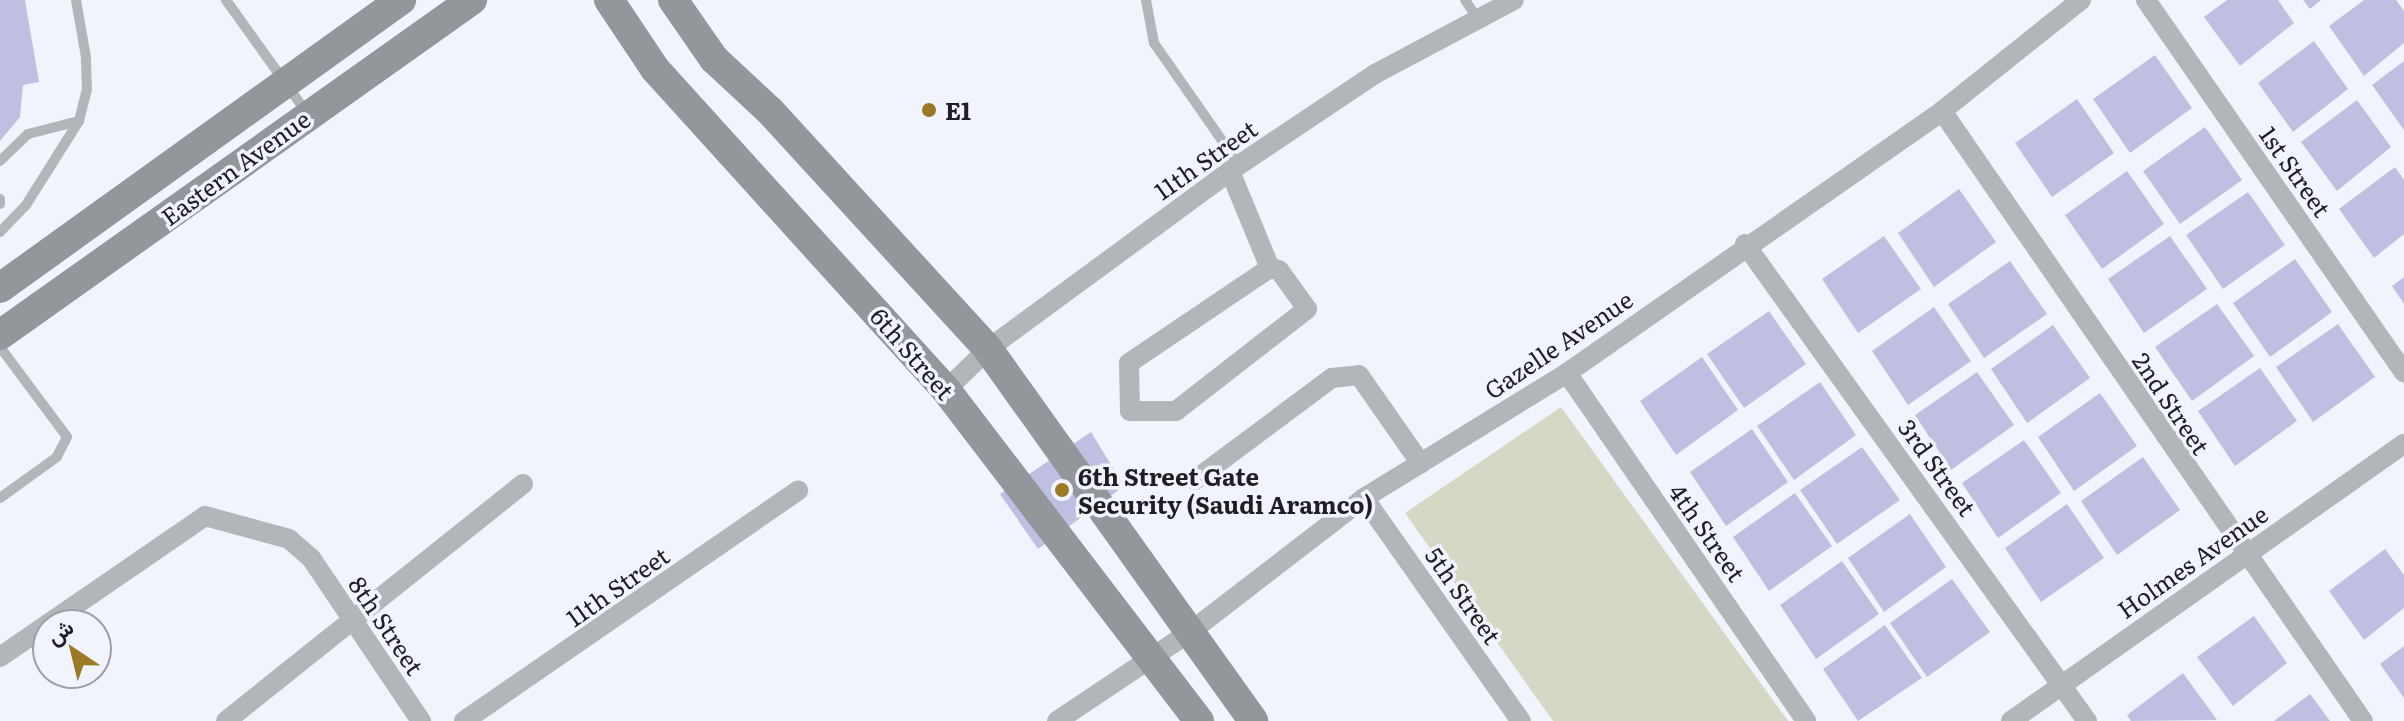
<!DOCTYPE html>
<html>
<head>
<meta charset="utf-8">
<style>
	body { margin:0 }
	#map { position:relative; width:2404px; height:721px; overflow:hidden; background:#f2f4fd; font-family:Literata,Vazirmatn,serif }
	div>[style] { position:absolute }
	.green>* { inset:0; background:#d4d9c5 }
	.building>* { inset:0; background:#bfc0e1 }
	.service>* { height:10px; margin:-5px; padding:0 5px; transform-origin:5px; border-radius:5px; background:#b2b6b9 }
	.minor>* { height:20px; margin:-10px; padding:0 10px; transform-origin:10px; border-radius:10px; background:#b2b6b9 }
	.secondary>* { height:30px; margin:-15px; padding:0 15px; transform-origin:15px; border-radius:15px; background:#92979b }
	.dots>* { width:22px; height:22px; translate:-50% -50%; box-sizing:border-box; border:4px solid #f2f4fd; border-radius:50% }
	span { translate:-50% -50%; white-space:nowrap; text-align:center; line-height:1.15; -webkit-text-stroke:7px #f2f4fd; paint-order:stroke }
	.poi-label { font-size:24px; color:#1f1f23; font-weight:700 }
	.left { translate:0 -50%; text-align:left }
	.street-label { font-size:24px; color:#1f1f23 }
	.north { position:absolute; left:32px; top:609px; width:80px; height:80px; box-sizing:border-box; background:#f2f4fd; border:2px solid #9e9fa6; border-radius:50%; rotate:325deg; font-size:22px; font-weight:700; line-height:32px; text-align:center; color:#1f1f23 }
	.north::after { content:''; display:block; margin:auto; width:28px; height:36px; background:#9c7924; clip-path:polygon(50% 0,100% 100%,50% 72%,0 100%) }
</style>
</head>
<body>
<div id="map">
	<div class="green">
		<div style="clip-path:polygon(1561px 407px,1788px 721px,1553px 721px,1405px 513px)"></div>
	</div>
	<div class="building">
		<div style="clip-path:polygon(0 0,25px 0,39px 82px,23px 85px,20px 117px,0 141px)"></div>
		<div style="clip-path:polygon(2227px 0,2278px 0,2294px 23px,2240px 66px,2204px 17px)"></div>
		<div style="clip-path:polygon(2303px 0,2321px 0,2310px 9px)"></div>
		<div style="clip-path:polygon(2364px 0,2396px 0,2404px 11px,2404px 43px,2364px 76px,2329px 26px)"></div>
		<div style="clip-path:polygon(2314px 41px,2348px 89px,2293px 132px,2258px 83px)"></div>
		<div style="clip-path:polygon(2155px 55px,2192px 108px,2130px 153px,2093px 99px)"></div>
		<div style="clip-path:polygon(2404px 61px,2404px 130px,2372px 85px)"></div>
		<div style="clip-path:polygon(2077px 99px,2114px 153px,2052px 197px,2015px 143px)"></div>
		<div style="clip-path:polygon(2357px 100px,2391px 147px,2337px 191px,2301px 142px)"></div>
		<div style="clip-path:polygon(2205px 127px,2242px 180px,2180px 224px,2143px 171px)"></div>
		<div style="clip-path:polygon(2395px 167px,2404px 180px,2404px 234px,2374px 258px,2339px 209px)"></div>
		<div style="clip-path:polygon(2127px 171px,2164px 224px,2102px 269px,2065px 215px)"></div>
		<div style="clip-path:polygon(1959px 189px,1996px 242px,1934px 287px,1898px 233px)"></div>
		<div style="clip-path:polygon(2248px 192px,2285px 245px,2223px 289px,2186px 235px)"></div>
		<div style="clip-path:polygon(1884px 236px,1921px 289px,1858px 333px,1822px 279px)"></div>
		<div style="clip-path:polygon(2170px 236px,2207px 289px,2144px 333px,2108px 279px)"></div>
		<div style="clip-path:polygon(2295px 259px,2332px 312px,2270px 357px,2233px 303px)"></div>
		<div style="clip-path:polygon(2010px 261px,2047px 314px,1984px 358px,1948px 304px)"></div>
		<div style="clip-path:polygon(2404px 277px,2404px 304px,2392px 286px)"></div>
		<div style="clip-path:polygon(2217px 304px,2254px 356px,2192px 401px,2155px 347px)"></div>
		<div style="clip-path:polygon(1934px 307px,1971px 361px,1908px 405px,1872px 351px)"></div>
		<div style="clip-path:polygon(1769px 311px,1806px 364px,1744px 408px,1707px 354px)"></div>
		<div style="clip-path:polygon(2338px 324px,2375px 377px,2313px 422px,2276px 367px)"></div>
		<div style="clip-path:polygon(2053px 325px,2090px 378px,2027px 423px,1991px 369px)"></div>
		<div style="clip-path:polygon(1702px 357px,1738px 410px,1676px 455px,1640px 401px)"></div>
		<div style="clip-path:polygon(2260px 368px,2297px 421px,2235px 466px,2198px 411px)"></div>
		<div style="clip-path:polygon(1977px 372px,2014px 425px,1951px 470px,1915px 415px)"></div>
		<div style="clip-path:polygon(1820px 382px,1856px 435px,1794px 480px,1757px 426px)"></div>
		<div style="clip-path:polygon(2100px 393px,2137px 446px,2074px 491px,2038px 437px)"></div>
		<div style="clip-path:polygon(1752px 429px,1788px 482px,1726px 526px,1690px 472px)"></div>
		<div style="clip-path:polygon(1091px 432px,1124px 486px,1038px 549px,1000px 494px)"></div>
		<div style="clip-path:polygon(2024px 440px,2061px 493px,1998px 538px,1962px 483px)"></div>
		<div style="clip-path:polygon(1862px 447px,1900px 500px,1837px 544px,1800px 490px)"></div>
		<div style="clip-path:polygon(2143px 457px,2180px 510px,2117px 555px,2081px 501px)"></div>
		<div style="clip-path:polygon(1795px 493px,1832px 546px,1769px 591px,1733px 537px)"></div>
		<div style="clip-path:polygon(2067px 504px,2104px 558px,2041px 602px,2005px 548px)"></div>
		<div style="clip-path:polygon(1910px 514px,1946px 567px,1884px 612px,1848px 558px)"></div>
		<div style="clip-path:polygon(2385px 549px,2404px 575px,2404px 608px,2364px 640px,2329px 591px)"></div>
		<div style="clip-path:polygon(1842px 561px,1879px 614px,1816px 659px,1780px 605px)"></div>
		<div style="clip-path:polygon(1952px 579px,1990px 632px,1927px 677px,1890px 623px)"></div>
		<div style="clip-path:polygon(2254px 616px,2287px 663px,2233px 706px,2197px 657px)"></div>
		<div style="clip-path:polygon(1885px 625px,1922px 678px,1858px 721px,1823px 669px)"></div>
		<div style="clip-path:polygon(2404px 646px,2404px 698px,2380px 664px)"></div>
		<div style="clip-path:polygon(2183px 673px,2217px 720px,2131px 721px,2127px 715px)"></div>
		<div style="clip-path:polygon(2310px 694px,2330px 721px,2274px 721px)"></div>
	</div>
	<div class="service">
		<div style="left:226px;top:0;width:139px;rotate:54.4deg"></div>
		<div style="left:1146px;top:0;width:44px;rotate:79.5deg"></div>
		<div style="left:1154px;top:43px;width:149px;rotate:55.1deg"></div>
		<div style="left:1465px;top:0;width:23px;rotate:56deg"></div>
		<div style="left:0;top:161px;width:39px;rotate:-44deg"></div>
		<div style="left:28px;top:134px;width:53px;rotate:-14.3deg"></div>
		<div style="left:0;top:199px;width:5px;rotate:90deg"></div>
		<div style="left:0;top:232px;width:37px;rotate:-46deg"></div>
		<div style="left:26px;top:205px;width:99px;rotate:-57.8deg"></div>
		<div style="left:79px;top:121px;width:32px;rotate:-76deg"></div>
		<div style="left:87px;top:90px;width:33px;rotate:-92deg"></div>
		<div style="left:86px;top:57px;width:58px;rotate:-100deg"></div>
		<div style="left:0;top:347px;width:112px;rotate:53.3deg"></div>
		<div style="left:67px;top:437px;width:22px;rotate:117deg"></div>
		<div style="left:57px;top:457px;width:70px;rotate:144.3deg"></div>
	</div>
	<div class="minor">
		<div style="left:2146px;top:0;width:453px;rotate:55.3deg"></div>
		<div style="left:1942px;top:111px;width:741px;rotate:55.39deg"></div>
		<div style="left:1230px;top:171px;width:105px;rotate:67.6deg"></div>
		<div style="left:1745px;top:244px;width:587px;rotate:54.36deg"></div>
		<div style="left:1270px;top:268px;width:9px;rotate:13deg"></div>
		<div style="left:1279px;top:270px;width:48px;rotate:54.3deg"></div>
		<div style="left:1307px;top:309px;width:166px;rotate:142.1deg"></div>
		<div style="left:1176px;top:411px;width:46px;rotate:180deg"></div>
		<div style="left:1130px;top:411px;width:48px;rotate:-91.2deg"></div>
		<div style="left:1129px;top:363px;width:170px;rotate:-34deg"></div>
		<div style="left:1567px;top:373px;width:422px;rotate:55.5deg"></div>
		<div style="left:946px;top:390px;width:59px;rotate:-44.3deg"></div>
		<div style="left:988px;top:349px;width:300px;rotate:-36.3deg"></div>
		<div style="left:1230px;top:171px;width:174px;rotate:-33.8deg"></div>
		<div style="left:1375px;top:74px;width:157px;rotate:-28deg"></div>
		<div style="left:1195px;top:480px;width:171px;rotate:-36.7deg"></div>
		<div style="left:1332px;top:378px;width:27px;rotate:-6deg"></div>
		<div style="left:1359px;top:375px;width:108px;rotate:55.1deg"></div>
		<div style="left:1364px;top:498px;width:273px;rotate:54.9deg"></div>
		<div style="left:0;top:657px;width:249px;rotate:-34.5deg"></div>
		<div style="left:205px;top:516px;width:87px;rotate:15.3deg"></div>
		<div style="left:289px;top:539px;width:29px;rotate:41deg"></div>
		<div style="left:311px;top:558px;width:197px;rotate:56deg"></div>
		<div style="left:226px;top:721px;width:380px;rotate:-38.6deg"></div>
		<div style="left:464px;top:721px;width:406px;rotate:-34.6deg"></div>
		<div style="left:1057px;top:721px;width:160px;rotate:-33.8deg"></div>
		<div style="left:1190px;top:632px;width:220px;rotate:-37.6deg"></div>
		<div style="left:1364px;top:498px;width:238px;rotate:-31.6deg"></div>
		<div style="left:1567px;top:373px;width:457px;rotate:-34.9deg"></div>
		<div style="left:1942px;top:111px;width:178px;rotate:-38.6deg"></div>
		<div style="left:2011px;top:721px;width:481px;rotate:-35.2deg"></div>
	</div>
	<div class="secondary">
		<div style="left:609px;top:0;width:83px;rotate:56.3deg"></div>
		<div style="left:655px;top:69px;width:433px;rotate:47.8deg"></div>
		<div style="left:946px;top:390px;width:417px;rotate:52.6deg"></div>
		<div style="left:673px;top:0;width:72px;rotate:55.2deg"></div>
		<div style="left:714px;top:59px;width:76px;rotate:42.9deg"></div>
		<div style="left:770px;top:111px;width:323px;rotate:47.5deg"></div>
		<div style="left:988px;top:349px;width:457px;rotate:54.5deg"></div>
		<div style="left:0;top:288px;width:494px;rotate:-35.7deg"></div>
		<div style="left:0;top:335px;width:579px;rotate:-35.37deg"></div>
	</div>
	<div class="dots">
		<div style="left:929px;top:110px;background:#9c7924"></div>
		<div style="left:1062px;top:490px;background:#9c7924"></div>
	</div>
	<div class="poi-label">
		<span class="left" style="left:945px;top:110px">E1</span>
		<span class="left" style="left:1078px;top:490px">6th Street Gate<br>Security (Saudi Aramco)</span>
	</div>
	<div class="street-label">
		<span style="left:1205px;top:159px;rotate:-35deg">11th Street</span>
		<span style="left:235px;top:167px;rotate:-36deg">Eastern Avenue</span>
		<span style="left:2296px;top:171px;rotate:55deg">1st Street</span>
		<span style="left:1558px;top:344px;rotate:-34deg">Gazelle Avenue</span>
		<span style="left:913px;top:353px;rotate:49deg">6th Street</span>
		<span style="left:2172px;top:403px;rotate:56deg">2nd Street</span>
		<span style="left:1938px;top:467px;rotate:54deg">3rd Street</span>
		<span style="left:1708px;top:532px;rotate:55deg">4th Street</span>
		<span style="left:2192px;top:561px;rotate:-35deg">Holmes Avenue</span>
		<span style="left:617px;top:586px;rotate:-35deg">11th Street</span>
		<span style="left:1464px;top:595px;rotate:55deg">5th Street</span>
		<span style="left:387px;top:625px;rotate:56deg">8th Street</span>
	</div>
	<div class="north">ش</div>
</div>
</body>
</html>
